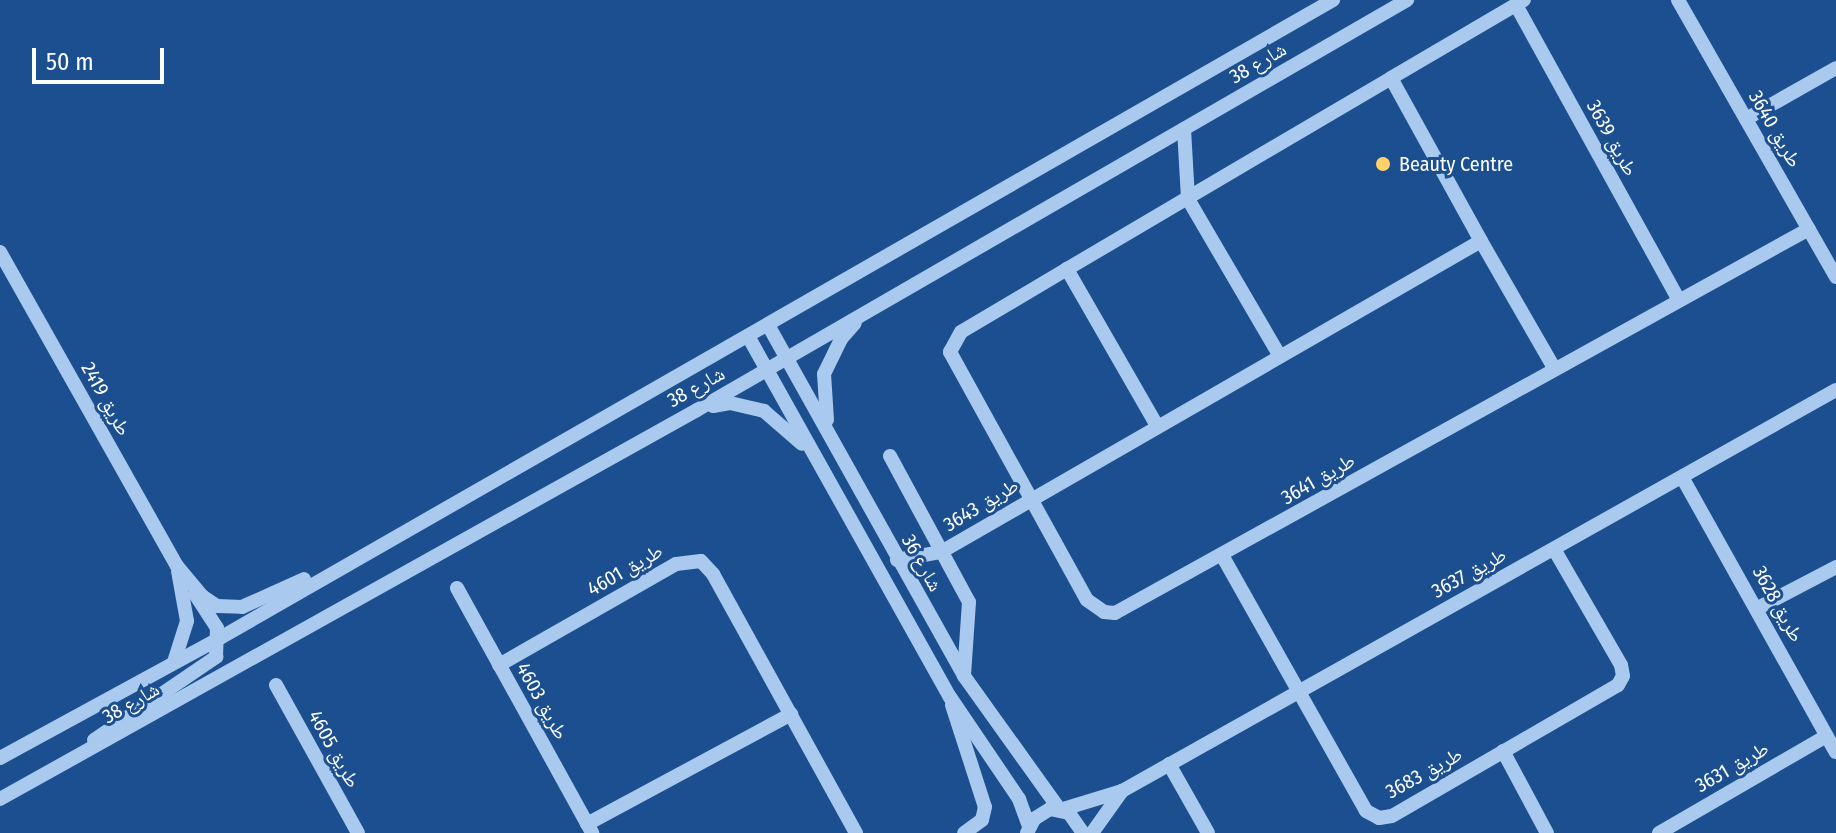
<!DOCTYPE html>
<html>
<head>
<meta charset="utf-8">
<style>
	body { margin:0 }
	#map { position:relative; width:1836px; height:833px; overflow:hidden; background:#1b4f8f; font-family:"Fira Sans Condensed","Noto Naskh Arabic",sans-serif }
	div>[style] { position:absolute }
	.minor>* { height:14px; margin:-7px; padding:0 7px; transform-origin:7px; border-radius:7px; background:#a9c9ee }
	.dots>* { width:22px; height:22px; translate:-50% -50%; box-sizing:border-box; border:4px solid #1b4f8f; border-radius:50% }
	span { translate:-50% -50%; white-space:nowrap; text-align:center; line-height:1.15; -webkit-text-stroke:6px #1b4f8f; paint-order:stroke }
	.street-label { font-size:20px; color:#fff }
	.poi-label { font-size:20px; color:#fff }
	.left { translate:0 -50%; text-align:left }
	.scale { position:absolute; left:32px; top:48px; width:132px; height:36px; box-sizing:border-box; border:4px solid #fff; border-top:0; padding-left:10px; font-size:24px; line-height:28px; white-space:nowrap; color:#fff; -webkit-text-stroke:6px #1b4f8f; paint-order:stroke }
</style>
</head>
<body>
<div id="map">
	<div class="minor">
		<div style="left:1678px;top:0;width:319px;rotate:60.3deg"></div>
		<div style="left:1516px;top:5px;width:335px;rotate:61.1deg"></div>
		<div style="left:1746px;top:119px;width:103px;rotate:-29.5deg"></div>
		<div style="left:1184px;top:129px;width:70px;rotate:86.7deg"></div>
		<div style="left:1188px;top:199px;width:181px;rotate:59.7deg"></div>
		<div style="left:1481px;top:241px;width:186px;rotate:-118.9deg"></div>
		<div style="left:1391px;top:78px;width:154px;rotate:-30.4deg"></div>
		<div style="left:0;top:252px;width:360px;rotate:60.6deg"></div>
		<div style="left:177px;top:566px;width:39px;rotate:50deg"></div>
		<div style="left:202px;top:596px;width:18px;rotate:34deg"></div>
		<div style="left:217px;top:606px;width:25px;rotate:2deg"></div>
		<div style="left:242px;top:607px;width:68px;rotate:-24.3deg"></div>
		<div style="left:1067px;top:269px;width:123px;rotate:149.3deg"></div>
		<div style="left:961px;top:332px;width:23px;rotate:119deg"></div>
		<div style="left:950px;top:352px;width:283px;rotate:61.1deg"></div>
		<div style="left:1087px;top:600px;width:21px;rotate:35deg"></div>
		<div style="left:1104px;top:612px;width:11px;rotate:5deg"></div>
		<div style="left:1115px;top:613px;width:793px;rotate:-28.96deg"></div>
		<div style="left:768px;top:325px;width:402px;rotate:60.8deg"></div>
		<div style="left:964px;top:676px;width:165px;rotate:54.4deg"></div>
		<div style="left:1060px;top:810px;width:65px;rotate:-17deg"></div>
		<div style="left:1122px;top:791px;width:819px;rotate:-29.32deg"></div>
		<div style="left:748px;top:336px;width:414px;rotate:60.8deg"></div>
		<div style="left:950px;top:697px;width:123px;rotate:55.9deg"></div>
		<div style="left:1019px;top:799px;width:30px;rotate:70deg"></div>
		<div style="left:713px;top:406px;width:17px;rotate:-10deg"></div>
		<div style="left:730px;top:403px;width:35px;rotate:13deg"></div>
		<div style="left:764px;top:411px;width:50px;rotate:41deg"></div>
		<div style="left:827px;top:420px;width:46px;rotate:-93.7deg"></div>
		<div style="left:824px;top:374px;width:39px;rotate:-64deg"></div>
		<div style="left:841px;top:339px;width:21px;rotate:-49deg"></div>
		<div style="left:1156px;top:424px;width:179px;rotate:-119.9deg"></div>
		<div style="left:1067px;top:269px;width:376px;rotate:-30.5deg"></div>
		<div style="left:890px;top:456px;width:166px;rotate:61.6deg"></div>
		<div style="left:969px;top:602px;width:74px;rotate:93.9deg"></div>
		<div style="left:1682px;top:477px;width:315px;rotate:60.8deg"></div>
		<div style="left:1223px;top:557px;width:291px;rotate:60.6deg"></div>
		<div style="left:1366px;top:811px;width:15px;rotate:28deg"></div>
		<div style="left:1379px;top:818px;width:13px;rotate:-9deg"></div>
		<div style="left:1392px;top:816px;width:261px;rotate:-30.1deg"></div>
		<div style="left:1618px;top:685px;width:10px;rotate:-61deg"></div>
		<div style="left:1623px;top:676px;width:11px;rotate:-100deg"></div>
		<div style="left:1621px;top:665px;width:134px;rotate:-120deg"></div>
		<div style="left:897px;top:560px;width:45px;rotate:-10.3deg"></div>
		<div style="left:941px;top:552px;width:623px;rotate:-29.94deg"></div>
		<div style="left:1481px;top:241px;width:146px;rotate:60.1deg"></div>
		<div style="left:457px;top:588px;width:280px;rotate:61.1deg"></div>
		<div style="left:1758px;top:608px;width:88px;rotate:-27.7deg"></div>
		<div style="left:174px;top:662px;width:43px;rotate:-72.4deg"></div>
		<div style="left:187px;top:621px;width:51px;rotate:-100.2deg"></div>
		<div style="left:499px;top:665px;width:204px;rotate:-29.7deg"></div>
		<div style="left:676px;top:564px;width:25px;rotate:-7deg"></div>
		<div style="left:701px;top:561px;width:18px;rotate:47deg"></div>
		<div style="left:713px;top:574px;width:296px;rotate:61.1deg"></div>
		<div style="left:276px;top:685px;width:169px;rotate:61deg"></div>
		<div style="left:952px;top:705px;width:107px;rotate:72.1deg"></div>
		<div style="left:985px;top:807px;width:13px;rotate:103deg"></div>
		<div style="left:982px;top:820px;width:22px;rotate:144deg"></div>
		<div style="left:94px;top:740px;width:148px;rotate:-34.2deg"></div>
		<div style="left:216px;top:657px;width:29px;rotate:-88deg"></div>
		<div style="left:217px;top:628px;width:40px;rotate:-122.9deg"></div>
		<div style="left:1503px;top:751px;width:93px;rotate:61.8deg"></div>
		<div style="left:0;top:758px;width:251px;rotate:-28.6deg"></div>
		<div style="left:220px;top:638px;width:1283px;rotate:-29.82deg"></div>
		<div style="left:1169px;top:764px;width:79px;rotate:60.5deg"></div>
		<div style="left:0;top:799px;width:798px;rotate:-29.17deg"></div>
		<div style="left:697px;top:410px;width:820px;rotate:-30deg"></div>
		<div style="left:587px;top:824px;width:232px;rotate:-28.3deg"></div>
		<div style="left:1027px;top:833px;width:16px;rotate:-63deg"></div>
		<div style="left:1034px;top:819px;width:19px;rotate:-32deg"></div>
		<div style="left:1050px;top:809px;width:19px;rotate:12deg"></div>
		<div style="left:1069px;top:813px;width:24px;rotate:55deg"></div>
		<div style="left:1092px;top:833px;width:52px;rotate:-54.5deg"></div>
		<div style="left:1659px;top:833px;width:193px;rotate:-30.1deg"></div>
	</div>
	<div class="dots">
		<div style="left:1383px;top:164px;background:#ffd166"></div>
	</div>
	<div class="street-label">
		<span style="left:1258px;top:63px;rotate:-30deg">شارع 38</span>
		<span style="left:1775px;top:129px;rotate:60deg">طريق 3640</span>
		<span style="left:1612px;top:138px;rotate:61deg">طريق 3639</span>
		<span style="left:696px;top:387px;rotate:-29deg">شارع 38</span>
		<span style="left:106px;top:399px;rotate:61deg">طريق 2419</span>
		<span style="left:1318px;top:479px;rotate:-30deg">طريق 3641</span>
		<span style="left:981px;top:505px;rotate:-31deg">طريق 3643</span>
		<span style="left:922px;top:563px;rotate:61deg">شارع 36</span>
		<span style="left:625px;top:570px;rotate:-30deg">طريق 4601</span>
		<span style="left:1469px;top:573px;rotate:-29deg">طريق 3637</span>
		<span style="left:1778px;top:604px;rotate:61deg">طريق 3628</span>
		<span style="left:542px;top:701px;rotate:61deg">طريق 4603</span>
		<span style="left:131px;top:703px;rotate:-30deg">شارع 38</span>
		<span style="left:334px;top:749px;rotate:61deg">طريق 4605</span>
		<span style="left:1732px;top:767px;rotate:-30deg">طريق 3631</span>
		<span style="left:1424px;top:773px;rotate:-29deg">طريق 3683</span>
	</div>
	<div class="poi-label">
		<span class="left" style="left:1399px;top:164px">Beauty Centre</span>
	</div>
	<div class="scale">50 m</div>
</div>
</body>
</html>
